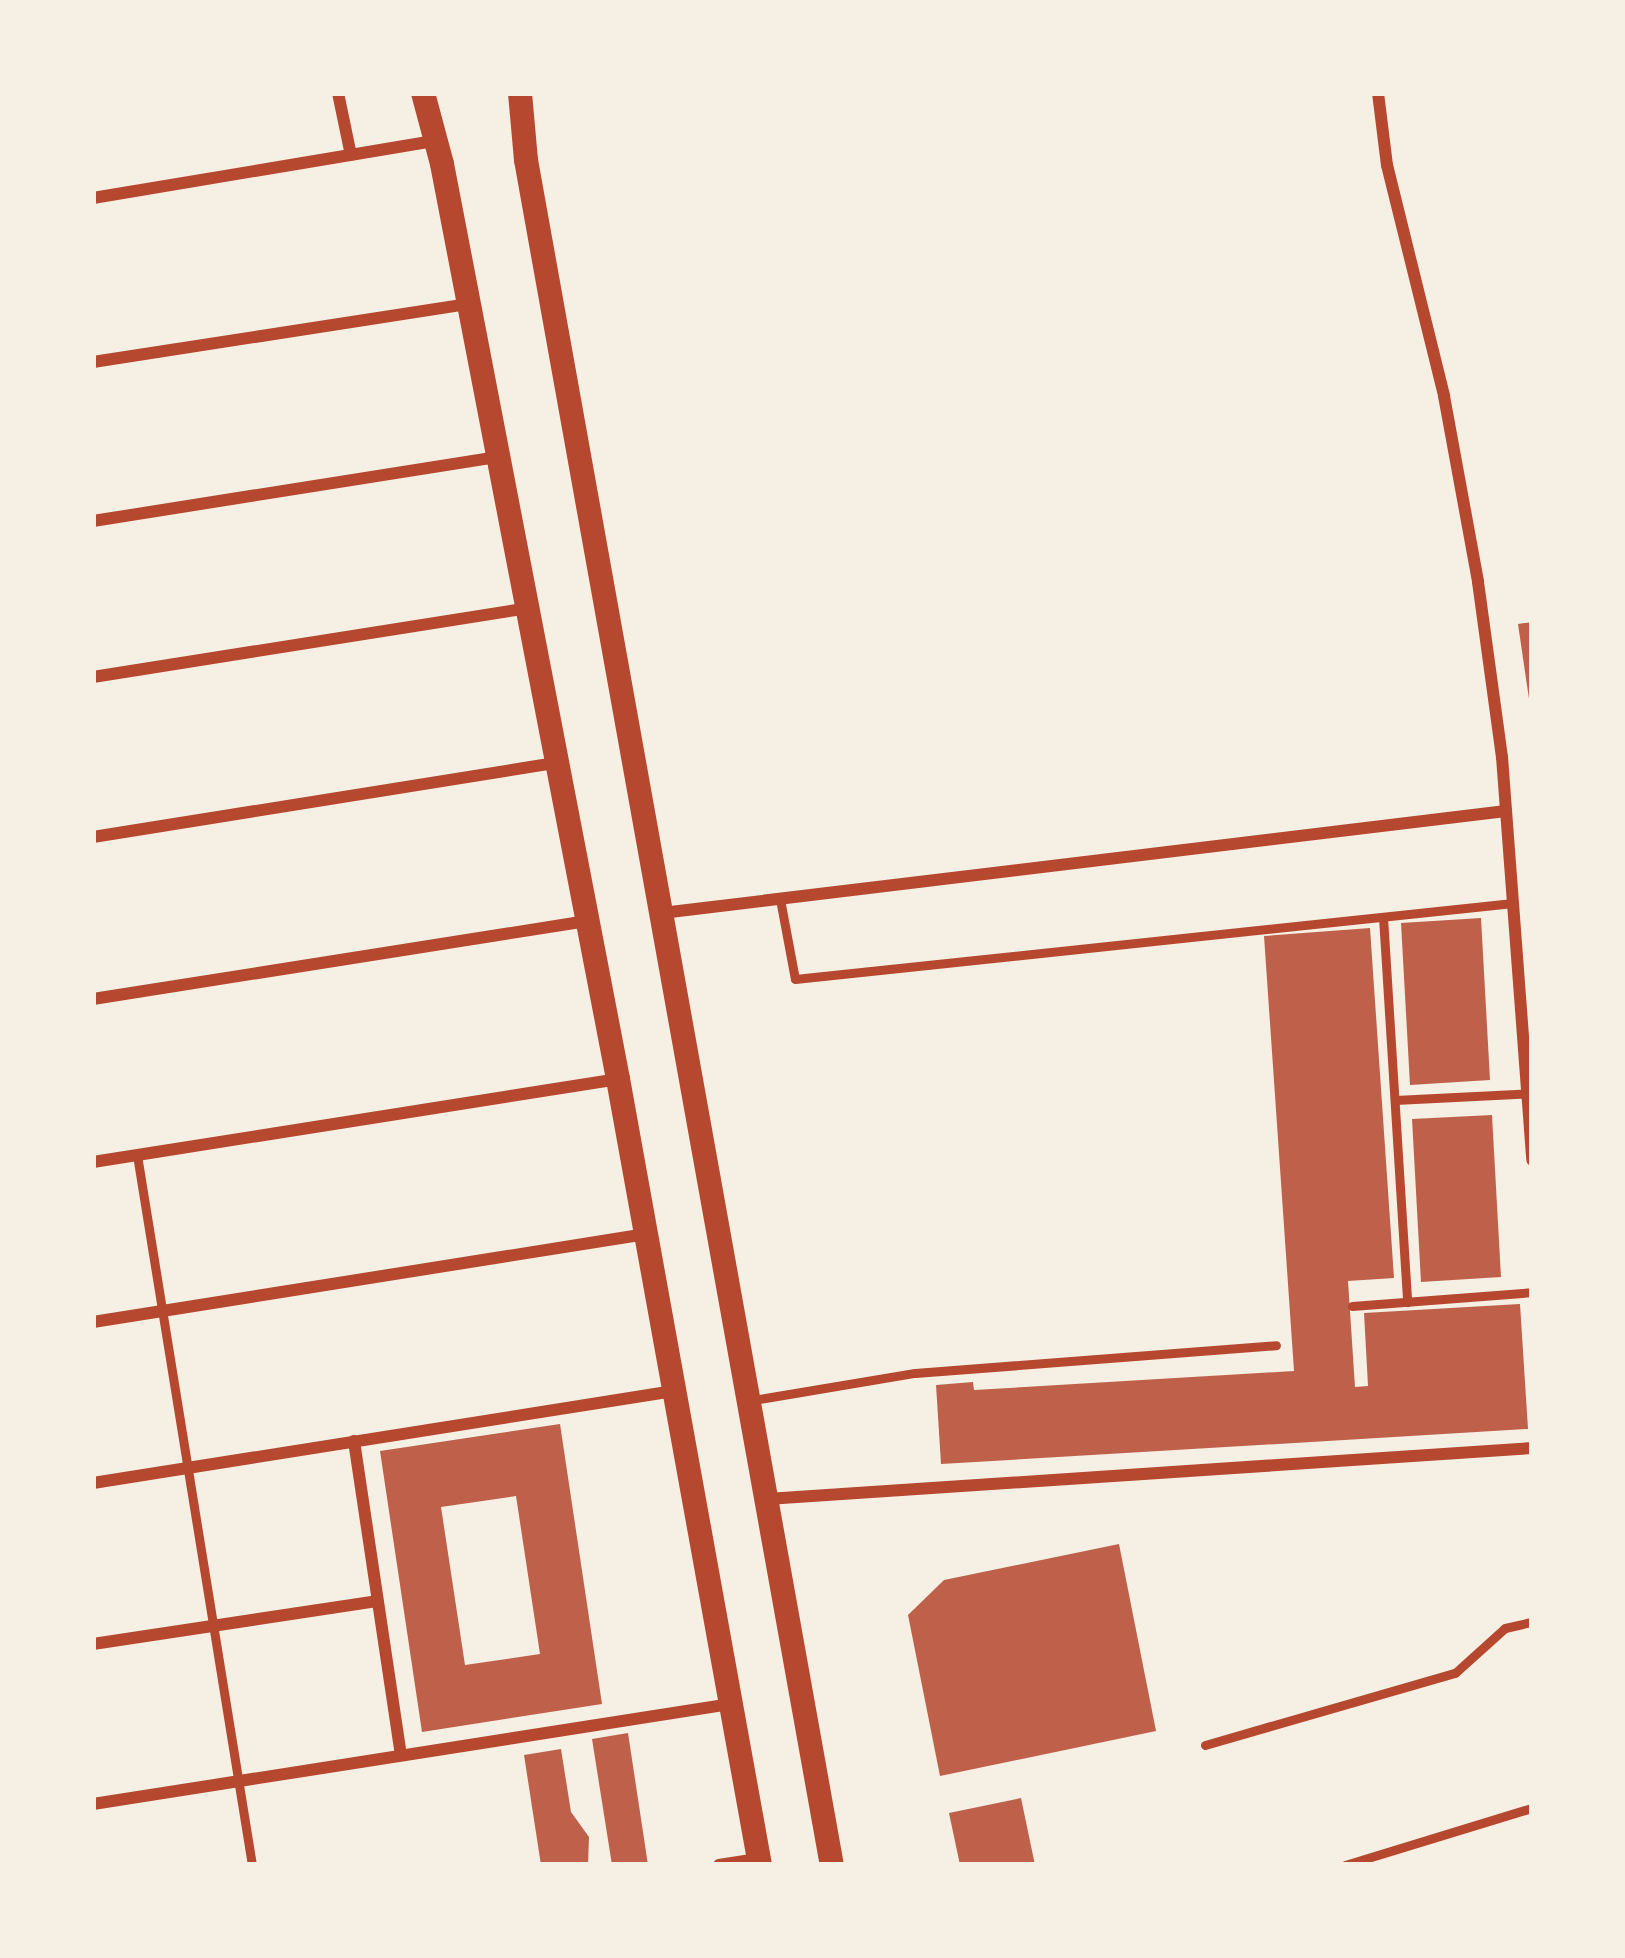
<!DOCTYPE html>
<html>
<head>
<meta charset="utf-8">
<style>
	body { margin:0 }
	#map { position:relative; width:1625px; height:1958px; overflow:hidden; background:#f6efe4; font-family:Rubik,sans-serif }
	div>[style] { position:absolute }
	.building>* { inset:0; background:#bf614a }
	.service>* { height:9px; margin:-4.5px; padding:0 4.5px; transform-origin:4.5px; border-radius:4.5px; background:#b5482f }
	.minor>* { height:12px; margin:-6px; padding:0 6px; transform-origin:6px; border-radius:6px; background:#b5482f }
	.secondary>* { height:24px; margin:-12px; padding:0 12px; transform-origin:12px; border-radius:12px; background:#b5482f }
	span { translate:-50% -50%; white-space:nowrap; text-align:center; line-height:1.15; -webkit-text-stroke:12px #f6efe4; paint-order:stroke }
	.frame { position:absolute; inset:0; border:96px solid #f6efe4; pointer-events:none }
</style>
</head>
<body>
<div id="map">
	<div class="building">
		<div style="clip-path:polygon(1532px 622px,1532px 699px,1529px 699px,1518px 624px)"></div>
		<div style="clip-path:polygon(1481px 918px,1490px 1080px,1410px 1085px,1401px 923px)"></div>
		<div style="clip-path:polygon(1370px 928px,1394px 1278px,1348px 1281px,1355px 1387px,1368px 1386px,1364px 1313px,1520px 1304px,1528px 1429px,941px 1464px,936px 1385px,973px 1382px,974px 1390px,1294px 1371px,1264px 936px)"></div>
		<div style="clip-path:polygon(1492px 1115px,1501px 1277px,1421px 1282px,1412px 1119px)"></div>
		<div style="clip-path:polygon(evenodd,560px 1424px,602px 1704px,422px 1732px,380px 1451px,560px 1424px,516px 1496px,540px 1654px,465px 1665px,441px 1507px,516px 1496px)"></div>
		<div style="clip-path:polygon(1119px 1544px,1156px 1731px,940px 1776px,908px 1615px,944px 1580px)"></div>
		<div style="clip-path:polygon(628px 1733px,648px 1865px,612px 1865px,592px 1739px)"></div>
		<div style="clip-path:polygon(561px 1749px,571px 1812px,589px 1837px,588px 1865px,541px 1865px,524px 1755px)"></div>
		<div style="clip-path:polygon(1021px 1798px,1035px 1865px,960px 1865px,949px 1813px)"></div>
	</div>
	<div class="service">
		<div style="left:780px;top:899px;width:81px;rotate:79.4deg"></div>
		<div style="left:795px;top:979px;width:722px;rotate:-6.04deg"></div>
		<div style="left:1383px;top:917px;width:386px;rotate:86.4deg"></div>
		<div style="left:1395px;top:1100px;width:137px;rotate:-2.9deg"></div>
		<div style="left:137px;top:1155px;width:719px;rotate:80.8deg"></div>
		<div style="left:1352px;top:1306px;width:181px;rotate:-4.4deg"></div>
		<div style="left:753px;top:1400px;width:164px;rotate:-9.5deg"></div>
		<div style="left:915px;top:1373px;width:362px;rotate:-4.4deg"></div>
		<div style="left:1205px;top:1745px;width:260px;rotate:-16.1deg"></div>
		<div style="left:1455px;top:1673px;width:67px;rotate:-42deg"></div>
		<div style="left:1505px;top:1628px;width:28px;rotate:-13deg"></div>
		<div style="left:1345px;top:1865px;width:195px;rotate:-17deg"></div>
	</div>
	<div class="minor">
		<div style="left:338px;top:93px;width:63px;rotate:78.2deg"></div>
		<div style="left:1378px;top:93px;width:73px;rotate:82.9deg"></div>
		<div style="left:1387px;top:165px;width:238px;rotate:76.1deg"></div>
		<div style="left:1444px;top:396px;width:189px;rotate:79.6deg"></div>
		<div style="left:1478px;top:582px;width:177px;rotate:82.2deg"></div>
		<div style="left:1502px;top:757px;width:404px;rotate:85.7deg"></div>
		<div style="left:93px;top:198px;width:347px;rotate:-9.5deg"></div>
		<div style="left:93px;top:362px;width:380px;rotate:-8.8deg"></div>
		<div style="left:93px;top:521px;width:410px;rotate:-9deg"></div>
		<div style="left:93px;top:677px;width:440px;rotate:-9deg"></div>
		<div style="left:93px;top:837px;width:470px;rotate:-9.1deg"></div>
		<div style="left:662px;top:913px;width:850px;rotate:-6.89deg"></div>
		<div style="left:93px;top:999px;width:500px;rotate:-8.97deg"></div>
		<div style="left:93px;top:1162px;width:532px;rotate:-8.98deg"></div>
		<div style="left:93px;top:1322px;width:560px;rotate:-9.04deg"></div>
		<div style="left:354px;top:1441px;width:317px;rotate:81.5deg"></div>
		<div style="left:93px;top:1483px;width:588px;rotate:-9deg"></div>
		<div style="left:767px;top:1499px;width:767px;rotate:-3.81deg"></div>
		<div style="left:93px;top:1644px;width:287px;rotate:-8.6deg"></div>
		<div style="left:93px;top:1804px;width:646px;rotate:-8.91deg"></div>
		<div style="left:719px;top:1865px;width:39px;rotate:-9deg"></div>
	</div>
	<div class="secondary">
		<div style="left:423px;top:93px;width:73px;rotate:75deg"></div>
		<div style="left:442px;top:164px;width:932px;rotate:79.11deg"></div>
		<div style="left:618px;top:1079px;width:799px;rotate:79.76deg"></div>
		<div style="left:520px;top:93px;width:67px;rotate:84.9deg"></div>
		<div style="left:526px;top:160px;width:1732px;rotate:79.83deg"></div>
	</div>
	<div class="frame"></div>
</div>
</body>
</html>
